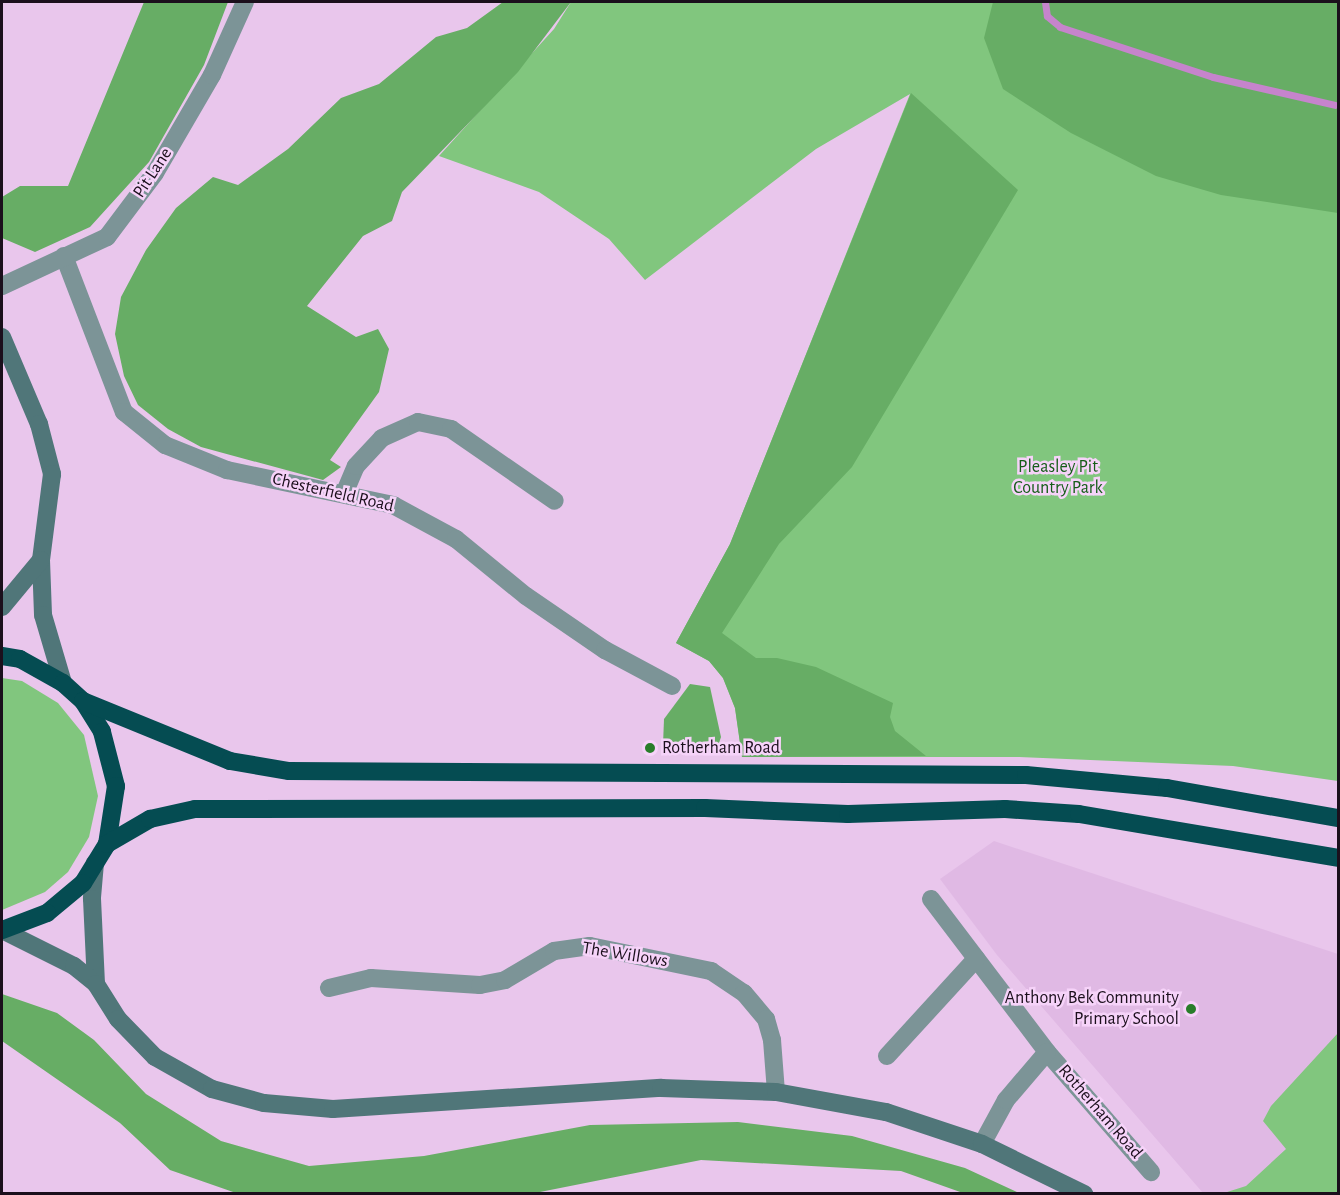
<!DOCTYPE html>
<html>
<head>
<meta charset="utf-8">
<style>
	body { margin:0 }
	#map { position:relative; width:1340px; height:1195px; overflow:hidden; background:#e9c6ec; font-family:"Alegreya Sans",sans-serif }
	div>[style] { position:absolute }
	.built>* { inset:0; background:#e0b9e4 }
	.green>* { inset:0; background:#81c67e }
	.forest>* { inset:0; background:#67ad65 }
	.stream>* { height:7px; margin:-3.5px; padding:0 3.5px; transform-origin:3.5px; border-radius:3.5px; background:#c684cc }
	.street>* { height:18px; margin:-9px; padding:0 9px; transform-origin:9px; border-radius:9px; background:#7c9497 }
	.secondary>* { height:18px; margin:-9px; padding:0 9px; transform-origin:9px; border-radius:9px; background:#507679 }
	.highway>* { height:18px; margin:-9px; padding:0 9px; transform-origin:9px; border-radius:9px; background:#054c52 }
	.dots>* { width:16px; height:16px; translate:-50% -50%; box-sizing:border-box; border:3px solid #f6d3f9; border-radius:50% }
	span { translate:-50% -50%; white-space:nowrap; text-align:center; line-height:1.15; -webkit-text-stroke:5px #f6d3f9; paint-order:stroke }
	.street-label { font-size:18px; color:#1b0f1c }
	.park-label { font-size:18px; color:#155d18 }
	.poi-label { font-size:18px; color:#1b0f1c }
	.left { translate:0 -50%; text-align:left }
	.right { translate:-100% -50%; text-align:right }
	.frame { position:absolute; inset:0; border:3px solid #1b0f1c; pointer-events:none }
</style>
</head>
<body>
<div id="map">
	<div class="built">
		<div style="clip-path:polygon(994px 841px,1338px 954px,1338px 1193px,1203px 1193px,997px 955px,940px 879px)"></div>
	</div>
	<div class="green">
		<div style="clip-path:polygon(571px 2px,1338px 2px,1338px 781px,1233px 766px,1019px 757px,742px 757px,735px 708px,723px 678px,709px 661px,676px 643px,730px 544px,910px 94px,816px 149px,645px 280px,609px 239px,539px 192px,439px 156px,554px 29px)"></div>
		<div style="clip-path:polygon(2px 678px,22px 681px,58px 703px,84px 735px,98px 796px,89px 837px,68px 872px,45px 892px,2px 910px)"></div>
		<div style="clip-path:polygon(1338px 1033px,1338px 1193px,1224px 1193px,1246px 1186px,1286px 1149px,1263px 1121px,1271px 1106px)"></div>
	</div>
	<div class="forest">
		<div style="clip-path:polygon(144px 2px,228px 2px,204px 65px,149px 162px,90px 227px,35px 252px,2px 238px,2px 197px,20px 186px,68px 186px)"></div>
		<div style="clip-path:polygon(503px 2px,571px 2px,518px 72px,402px 192px,392px 221px,363px 236px,307px 306px,356px 337px,378px 329px,389px 349px,379px 392px,330px 460px,341px 467px,323px 480px,201px 447px,168px 429px,138px 405px,124px 376px,115px 334px,121px 297px,146px 250px,176px 208px,213px 177px,238px 185px,288px 149px,341px 98px,379px 84px,436px 37px,467px 28px)"></div>
		<div style="clip-path:polygon(993px 2px,1338px 2px,1338px 213px,1221px 195px,1156px 176px,1071px 133px,1003px 89px,984px 38px)"></div>
		<div style="clip-path:polygon(911px 93px,1018px 190px,852px 467px,779px 544px,722px 633px,756px 658px,777px 658px,816px 667px,893px 703px,890px 717px,895px 731px,926px 756px,742px 757px,735px 708px,723px 678px,709px 661px,676px 643px,730px 544px)"></div>
		<div style="clip-path:polygon(690px 684px,710px 687px,721px 737px,716px 752px,687px 754px,663px 745px,664px 719px)"></div>
		<div style="clip-path:polygon(2px 994px,57px 1013px,94px 1040px,146px 1094px,221px 1141px,309px 1166px,424px 1156px,590px 1125px,738px 1122px,852px 1136px,965px 1168px,1019px 1193px,963px 1193px,901px 1171px,701px 1160px,535px 1193px,236px 1193px,170px 1170px,120px 1123px,2px 1041px)"></div>
	</div>
	<div class="stream">
		<div style="left:1045px;top:2px;width:14px;rotate:82deg"></div>
		<div style="left:1047px;top:16px;width:17px;rotate:40deg"></div>
		<div style="left:1060px;top:27px;width:161px;rotate:18.1deg"></div>
		<div style="left:1213px;top:77px;width:125px;rotate:12.9deg"></div>
	</div>
	<div class="street">
		<div style="left:64px;top:256px;width:167px;rotate:69deg"></div>
		<div style="left:124px;top:412px;width:53px;rotate:38.8deg"></div>
		<div style="left:165px;top:445px;width:67px;rotate:22deg"></div>
		<div style="left:227px;top:470px;width:170px;rotate:11.9deg"></div>
		<div style="left:393px;top:505px;width:72px;rotate:28.4deg"></div>
		<div style="left:456px;top:539px;width:90px;rotate:39.2deg"></div>
		<div style="left:526px;top:596px;width:96px;rotate:34.4deg"></div>
		<div style="left:605px;top:650px;width:76px;rotate:28.2deg"></div>
		<div style="left:2px;top:286px;width:116px;rotate:-25deg"></div>
		<div style="left:107px;top:237px;width:80px;rotate:-53.1deg"></div>
		<div style="left:155px;top:173px;width:113px;rotate:-59.8deg"></div>
		<div style="left:212px;top:75px;width:80px;rotate:-65.7deg"></div>
		<div style="left:344px;top:494px;width:30px;rotate:-67deg"></div>
		<div style="left:356px;top:466px;width:38px;rotate:-47deg"></div>
		<div style="left:382px;top:438px;width:39px;rotate:-24deg"></div>
		<div style="left:418px;top:422px;width:34px;rotate:12deg"></div>
		<div style="left:451px;top:429px;width:126px;rotate:34.7deg"></div>
		<div style="left:931px;top:899px;width:192px;rotate:52.8deg"></div>
		<div style="left:1047px;top:1052px;width:159px;rotate:49.1deg"></div>
		<div style="left:329px;top:988px;width:43px;rotate:-13.4deg"></div>
		<div style="left:371px;top:978px;width:109px;rotate:3.7deg"></div>
		<div style="left:480px;top:985px;width:25px;rotate:-11deg"></div>
		<div style="left:505px;top:980px;width:57px;rotate:-30.6deg"></div>
		<div style="left:554px;top:951px;width:36px;rotate:-8deg"></div>
		<div style="left:590px;top:946px;width:124px;rotate:11.7deg"></div>
		<div style="left:711px;top:971px;width:40px;rotate:34deg"></div>
		<div style="left:744px;top:993px;width:34px;rotate:50deg"></div>
		<div style="left:766px;top:1019px;width:22px;rotate:74deg"></div>
		<div style="left:772px;top:1040px;width:52px;rotate:85.6deg"></div>
		<div style="left:887px;top:1056px;width:132px;rotate:-47.5deg"></div>
		<div style="left:982px;top:1144px;width:50px;rotate:-61.4deg"></div>
		<div style="left:1006px;top:1100px;width:63px;rotate:-49.5deg"></div>
	</div>
	<div class="secondary">
		<div style="left:2px;top:337px;width:95px;rotate:67deg"></div>
		<div style="left:39px;top:424px;width:52px;rotate:75.4deg"></div>
		<div style="left:52px;top:474px;width:87px;rotate:97.3deg"></div>
		<div style="left:41px;top:560px;width:55px;rotate:87.9deg"></div>
		<div style="left:43px;top:615px;width:71px;rotate:73.6deg"></div>
		<div style="left:2px;top:607px;width:61px;rotate:-50.3deg"></div>
		<div style="left:95px;top:863px;width:36px;rotate:95deg"></div>
		<div style="left:92px;top:899px;width:85px;rotate:87.3deg"></div>
		<div style="left:2px;top:930px;width:80px;rotate:26.6deg"></div>
		<div style="left:74px;top:966px;width:28px;rotate:39deg"></div>
		<div style="left:96px;top:984px;width:41px;rotate:57.8deg"></div>
		<div style="left:118px;top:1019px;width:53px;rotate:45.8deg"></div>
		<div style="left:155px;top:1057px;width:65px;rotate:29.3deg"></div>
		<div style="left:212px;top:1089px;width:54px;rotate:15.1deg"></div>
		<div style="left:264px;top:1103px;width:69px;rotate:5deg"></div>
		<div style="left:333px;top:1109px;width:329px;rotate:-3.7deg"></div>
		<div style="left:661px;top:1088px;width:115px;rotate:2deg"></div>
		<div style="left:776px;top:1092px;width:112px;rotate:10.3deg"></div>
		<div style="left:886px;top:1112px;width:101px;rotate:18.4deg"></div>
		<div style="left:982px;top:1144px;width:114px;rotate:26.1deg"></div>
	</div>
	<div class="highway">
		<div style="left:2px;top:656px;width:18px;rotate:9deg"></div>
		<div style="left:20px;top:659px;width:49px;rotate:29.2deg"></div>
		<div style="left:63px;top:683px;width:27px;rotate:42deg"></div>
		<div style="left:83px;top:701px;width:36px;rotate:58deg"></div>
		<div style="left:102px;top:732px;width:56px;rotate:75.5deg"></div>
		<div style="left:116px;top:786px;width:59px;rotate:98.8deg"></div>
		<div style="left:107px;top:844px;width:46px;rotate:121.6deg"></div>
		<div style="left:83px;top:883px;width:47px;rotate:140.2deg"></div>
		<div style="left:47px;top:913px;width:48px;rotate:159.3deg"></div>
		<div style="left:83px;top:701px;width:159px;rotate:22.2deg"></div>
		<div style="left:230px;top:761px;width:60px;rotate:9.6deg"></div>
		<div style="left:289px;top:771px;width:737px;rotate:0.31deg"></div>
		<div style="left:1026px;top:775px;width:142px;rotate:5.3deg"></div>
		<div style="left:1167px;top:788px;width:174px;rotate:10deg"></div>
		<div style="left:107px;top:844px;width:50px;rotate:-30.2deg"></div>
		<div style="left:150px;top:819px;width:46px;rotate:-12.5deg"></div>
		<div style="left:195px;top:809px;width:510px;rotate:-0.11deg"></div>
		<div style="left:705px;top:808px;width:143px;rotate:2.4deg"></div>
		<div style="left:848px;top:814px;width:157px;rotate:-1.8deg"></div>
		<div style="left:1005px;top:809px;width:74px;rotate:3.9deg"></div>
		<div style="left:1079px;top:814px;width:263px;rotate:9.6deg"></div>
	</div>
	<div class="dots">
		<div style="left:650px;top:748px;background:#287d2a"></div>
		<div style="left:1191px;top:1009px;background:#287d2a"></div>
	</div>
	<div class="street-label">
		<span style="left:153px;top:173px;rotate:-57deg">Pit Lane</span>
		<span style="left:333px;top:493px;rotate:13deg">Chesterfield Road</span>
		<span style="left:625px;top:955px;rotate:9deg">The Willows</span>
		<span style="left:1100px;top:1112px;rotate:49deg">Rotherham Road</span>
	</div>
	<div class="park-label">
		<span style="left:1058px;top:478px">Pleasley Pit<br>Country Park</span>
	</div>
	<div class="poi-label">
		<span class="left" style="left:662px;top:748px">Rotherham Road</span>
		<span class="right" style="left:1179px;top:1009px">Anthony Bek Community<br>Primary School</span>
	</div>
	<div class="frame"></div>
</div>
</body>
</html>
